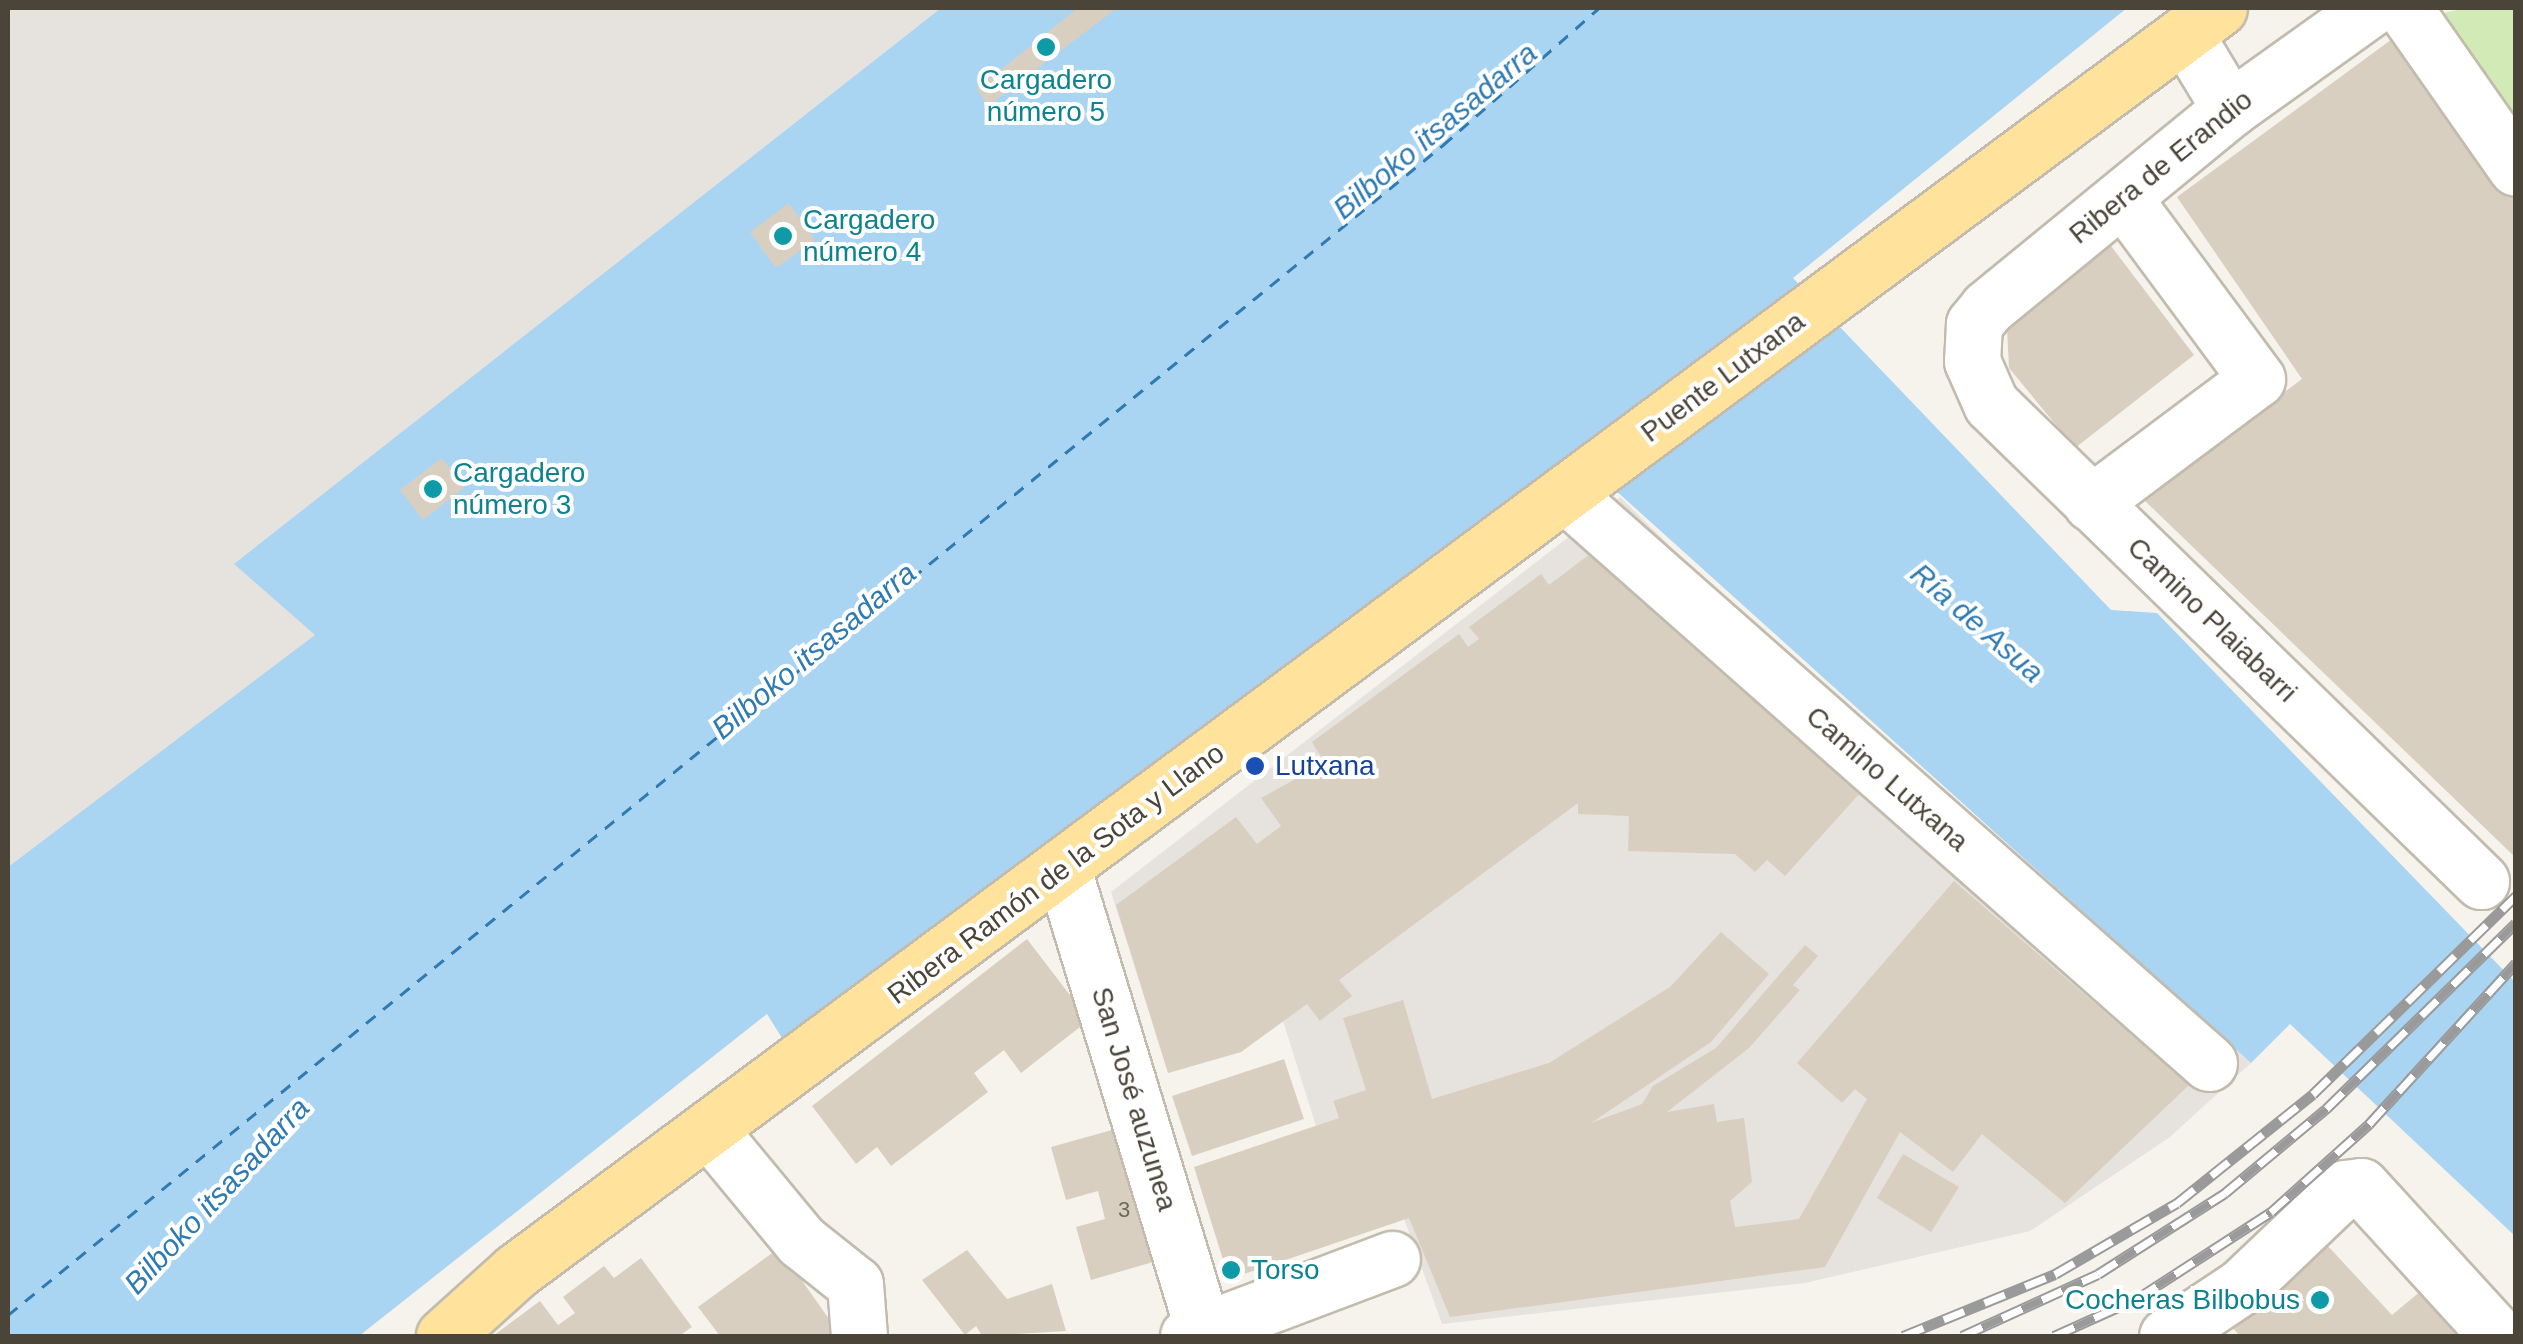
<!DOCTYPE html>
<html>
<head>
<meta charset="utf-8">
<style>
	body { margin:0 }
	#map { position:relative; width:2523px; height:1344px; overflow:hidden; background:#f6f3ec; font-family:Arial,sans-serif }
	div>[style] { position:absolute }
	.industrial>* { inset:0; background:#e6e2dd }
	.green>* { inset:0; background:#d2eab5 }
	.water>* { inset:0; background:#a9d4f2 }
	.ferry>* { height:2.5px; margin-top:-1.25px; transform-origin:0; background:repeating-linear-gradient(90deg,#2e7ab2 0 12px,transparent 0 22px) }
	.building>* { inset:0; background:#d8cfc1 }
	.roads { filter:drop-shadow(2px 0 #c2bbae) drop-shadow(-2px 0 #c2bbae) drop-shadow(0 2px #c2bbae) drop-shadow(0 -2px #c2bbae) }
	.minor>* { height:55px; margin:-27.5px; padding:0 27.5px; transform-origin:27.5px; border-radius:27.5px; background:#fff }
	.major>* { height:55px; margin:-27.5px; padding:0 27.5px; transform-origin:27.5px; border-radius:27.5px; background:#ffe39c }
	.rail>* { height:11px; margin-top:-5.5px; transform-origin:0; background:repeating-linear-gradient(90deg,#fff 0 22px,#9a9a9a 0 44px); box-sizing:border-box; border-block:2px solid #9a9a9a }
	.dots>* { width:28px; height:28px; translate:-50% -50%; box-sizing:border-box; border:5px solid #fff; border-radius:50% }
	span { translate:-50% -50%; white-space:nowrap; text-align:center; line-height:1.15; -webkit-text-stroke:8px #fff; paint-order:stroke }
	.number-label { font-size:22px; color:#6e675b }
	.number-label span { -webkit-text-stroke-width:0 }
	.culture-label { font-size:28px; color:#0d838f }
	.left { translate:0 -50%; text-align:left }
	.right { translate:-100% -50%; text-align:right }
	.street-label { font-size:28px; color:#4b4439 }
	.transit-label { font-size:28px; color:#164399 }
	.water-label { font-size:30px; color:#2e7ab2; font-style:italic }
	.frame { position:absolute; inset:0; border:10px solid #4b4439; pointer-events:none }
</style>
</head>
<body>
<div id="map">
	<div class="industrial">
		<div style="clip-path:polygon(8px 8px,941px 8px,235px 564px,316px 635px,8px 867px)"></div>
		<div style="clip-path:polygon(1620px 497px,1686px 562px,2251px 1063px,2170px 1137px,2030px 1231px,1805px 1283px,1442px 1324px,1385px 1166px,1333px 1102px,1339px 1118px,1316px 1126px,1283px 1021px,1241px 1052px,1168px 1073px,1111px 892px)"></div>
	</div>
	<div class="green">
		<div style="clip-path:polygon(2465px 8px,2515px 8px,2515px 195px,2436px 15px)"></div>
	</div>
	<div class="water">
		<div style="clip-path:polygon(941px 8px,2127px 8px,1793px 278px,2111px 610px,2157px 613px,2515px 982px,2515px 1236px,2290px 1024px,2251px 1063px,1573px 452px,782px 1038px,767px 1014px,359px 1336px,8px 1336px,8px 867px,315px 635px,234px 564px)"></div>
	</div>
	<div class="ferry">
		<div style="left:8px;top:1315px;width:1852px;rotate:-39.19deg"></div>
		<div style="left:1443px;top:145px;width:208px;rotate:-41.3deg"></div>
	</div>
	<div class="building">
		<div style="clip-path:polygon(1078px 8px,1117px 8px,988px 106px,977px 89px)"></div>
		<div style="clip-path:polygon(2407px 28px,2516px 195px,2516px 858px,2143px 499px,2302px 379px,2177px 197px)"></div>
		<div style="clip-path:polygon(789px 203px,815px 240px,776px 268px,750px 232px)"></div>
		<div style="clip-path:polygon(2111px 246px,2194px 355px,2075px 448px,2009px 368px,2007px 329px)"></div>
		<div style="clip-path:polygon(442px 458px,465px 487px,423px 520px,400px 490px)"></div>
		<div style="clip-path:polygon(1594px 551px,1861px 792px,1785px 876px,1767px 860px,1755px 872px,1735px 854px,1628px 851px,1629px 816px,1578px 814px,1578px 803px,1339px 980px,1352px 996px,1320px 1021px,1307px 1004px,1241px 1052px,1168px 1073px,1116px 905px,1236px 817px,1257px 844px,1281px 826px,1261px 798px,1325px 763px,1312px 742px,1459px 634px,1468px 647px,1479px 639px,1469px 627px,1541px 574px,1549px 585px)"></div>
		<div style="clip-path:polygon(1954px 881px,2189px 1085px,2065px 1203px,1982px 1134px,1953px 1172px,1900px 1132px,1825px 1267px,1450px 1317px,1409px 1218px,1238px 1276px,1225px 1266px,1194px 1167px,1339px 1118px,1333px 1101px,1366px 1090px,1343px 1018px,1403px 1000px,1432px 1099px,1549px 1063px,1670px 987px,1721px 932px,1769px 974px,1711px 1042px,1591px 1123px,1642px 1104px,1653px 1086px,1716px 1048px,1805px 945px,1818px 956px,1793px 985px,1800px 990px,1749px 1048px,1667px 1112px,1714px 1104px,1717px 1122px,1744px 1118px,1752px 1182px,1730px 1201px,1735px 1227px,1799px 1219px,1867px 1099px,1855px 1089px,1842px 1103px,1797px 1063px)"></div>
		<div style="clip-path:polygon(1027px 939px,1089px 1020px,1021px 1073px,1004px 1050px,974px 1073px,988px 1092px,891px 1166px,877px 1147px,856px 1164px,812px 1106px)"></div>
		<div style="clip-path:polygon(1284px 1059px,1304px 1119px,1192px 1156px,1172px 1096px)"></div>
		<div style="clip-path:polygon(1123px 1127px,1160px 1260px,1091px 1280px,1076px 1227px,1105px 1219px,1098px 1191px,1066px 1200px,1051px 1147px)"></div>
		<div style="clip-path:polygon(1903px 1154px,1959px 1187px,1931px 1232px,1877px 1198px)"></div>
		<div style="clip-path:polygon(2326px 1244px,2392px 1315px,2427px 1286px,2471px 1336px,2240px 1336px,2231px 1326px)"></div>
		<div style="clip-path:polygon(779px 1248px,841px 1336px,720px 1336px,698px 1307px)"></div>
		<div style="clip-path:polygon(967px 1250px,1007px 1299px,1052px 1284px,1066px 1331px,982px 1336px,976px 1326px,965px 1335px,922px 1280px)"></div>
		<div style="clip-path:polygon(641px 1258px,692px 1327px,679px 1336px,493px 1336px,540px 1301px,558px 1325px,575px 1313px,563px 1297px,604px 1266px,614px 1278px)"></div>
	</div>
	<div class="roads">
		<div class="minor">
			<div style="left:2371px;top:8px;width:173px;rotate:144.4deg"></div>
			<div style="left:2230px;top:109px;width:314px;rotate:140.7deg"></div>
			<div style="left:1987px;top:308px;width:21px;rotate:129deg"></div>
			<div style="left:1974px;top:324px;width:37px;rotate:93deg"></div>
			<div style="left:1972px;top:361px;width:47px;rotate:66.2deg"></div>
			<div style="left:1991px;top:404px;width:684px;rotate:44.23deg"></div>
			<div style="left:2404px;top:8px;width:195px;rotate:55deg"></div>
			<div style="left:2191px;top:44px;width:76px;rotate:59deg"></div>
			<div style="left:1566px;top:495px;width:858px;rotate:41.46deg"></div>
			<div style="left:2091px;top:503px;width:207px;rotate:-36.8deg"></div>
			<div style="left:2257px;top:379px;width:224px;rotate:-126.5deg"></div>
			<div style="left:1063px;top:869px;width:482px;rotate:73.1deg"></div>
			<div style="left:710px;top:1131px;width:143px;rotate:50.4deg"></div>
			<div style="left:801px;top:1241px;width:69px;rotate:38.5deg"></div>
			<div style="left:855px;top:1284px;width:52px;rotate:85.6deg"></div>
			<div style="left:1188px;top:1336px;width:218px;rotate:-20.7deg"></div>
			<div style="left:2167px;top:1336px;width:90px;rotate:-33.7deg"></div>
			<div style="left:2242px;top:1286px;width:142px;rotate:-43.6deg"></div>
			<div style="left:2345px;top:1188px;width:16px;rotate:-7deg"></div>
			<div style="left:2361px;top:1186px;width:203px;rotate:47.6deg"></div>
		</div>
		<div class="major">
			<div style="left:444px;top:1336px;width:97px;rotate:-42.1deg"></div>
			<div style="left:516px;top:1271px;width:2120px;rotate:-36.56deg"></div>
		</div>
	</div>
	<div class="rail">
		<div style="left:1903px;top:1336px;width:164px;rotate:-22.2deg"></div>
		<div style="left:2055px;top:1274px;width:141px;rotate:-30.2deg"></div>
		<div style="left:2177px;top:1203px;width:174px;rotate:-38.7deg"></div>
		<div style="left:2313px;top:1094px;width:284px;rotate:-44.3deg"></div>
		<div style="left:1962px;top:1336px;width:149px;rotate:-24.5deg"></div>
		<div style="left:2098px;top:1274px;width:151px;rotate:-32.5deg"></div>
		<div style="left:2225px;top:1193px;width:133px;rotate:-39.8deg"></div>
		<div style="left:2327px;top:1108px;width:264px;rotate:-44.4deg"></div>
		<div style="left:2054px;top:1336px;width:92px;rotate:-24.3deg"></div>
		<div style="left:2138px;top:1298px;width:158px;rotate:-32.9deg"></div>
		<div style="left:2271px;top:1212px;width:132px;rotate:-41.9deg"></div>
		<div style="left:2369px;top:1124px;width:218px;rotate:-47.6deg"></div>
	</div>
	<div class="dots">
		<div style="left:1046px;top:47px;background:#0f9aa8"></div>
		<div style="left:783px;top:236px;background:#0f9aa8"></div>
		<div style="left:433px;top:489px;background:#0f9aa8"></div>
		<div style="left:1255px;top:766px;background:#1a4fb4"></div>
		<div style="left:1231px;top:1270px;background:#0f9aa8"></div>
		<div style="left:2320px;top:1300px;background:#0f9aa8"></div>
	</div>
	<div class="number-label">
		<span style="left:1124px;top:1210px">3</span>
	</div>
	<div class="culture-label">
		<span style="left:1046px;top:96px">Cargadero<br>número 5</span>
		<span class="left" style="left:803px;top:236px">Cargadero<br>número 4</span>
		<span class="left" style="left:453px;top:489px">Cargadero<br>número 3</span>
		<span class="left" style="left:1251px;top:1270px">Torso</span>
		<span class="right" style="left:2300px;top:1300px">Cocheras Bilbobus</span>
	</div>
	<div class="street-label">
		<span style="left:2161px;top:167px;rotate:-39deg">Ribera de Erandio</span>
		<span style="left:1723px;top:377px;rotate:-37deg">Puente Lutxana</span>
		<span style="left:2212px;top:620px;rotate:44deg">Camino Plaiabarri</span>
		<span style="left:1887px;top:779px;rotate:41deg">Camino Lutxana</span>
		<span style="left:1056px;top:874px;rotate:-37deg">Ribera Ramón de la Sota y Llano</span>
		<span style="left:1134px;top:1099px;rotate:73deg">San José auzunea</span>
	</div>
	<div class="transit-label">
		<span class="left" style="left:1275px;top:766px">Lutxana</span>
	</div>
	<div class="water-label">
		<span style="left:1435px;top:131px;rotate:-40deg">Bilboko itsasadarra</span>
		<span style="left:1977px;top:623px;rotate:41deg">Ría de Asua</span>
		<span style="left:814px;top:651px;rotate:-40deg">Bilboko itsasadarra</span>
		<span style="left:217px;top:1196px;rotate:-47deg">Bilboko itsasadarra</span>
	</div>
	<div class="frame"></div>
</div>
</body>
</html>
